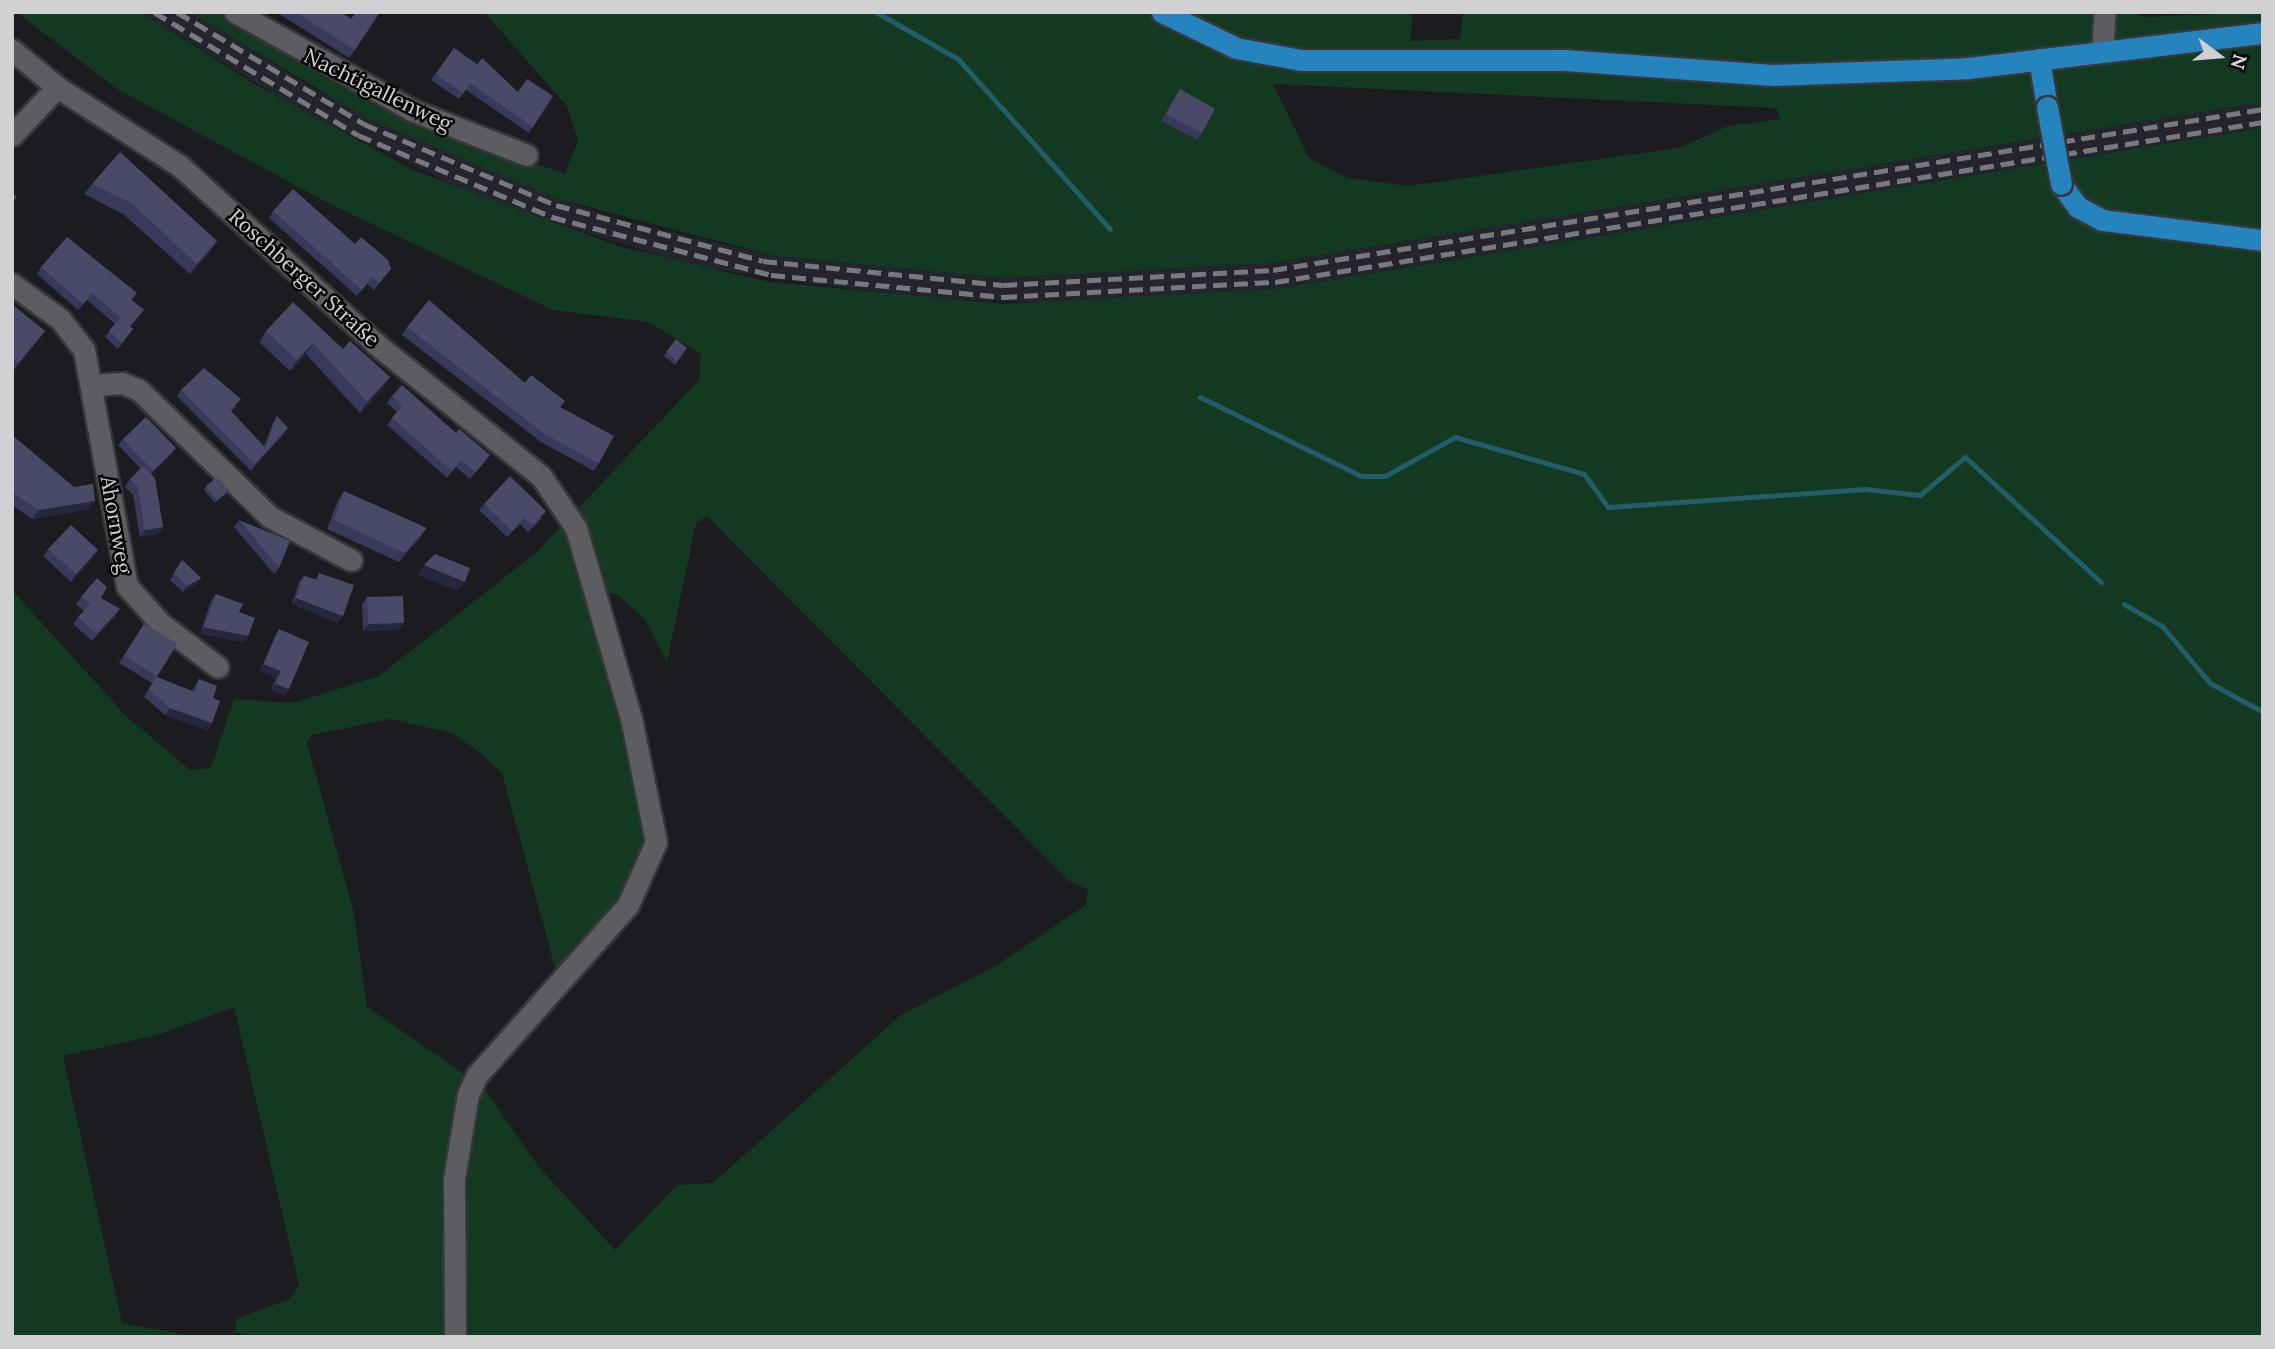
<!DOCTYPE html>
<html>
<head>
<meta charset="utf-8">
<style>
	body { margin:0 }
	#map { position:relative; width:2275px; height:1349px; overflow:hidden; background:#1b1b20; font-family:Lora,serif }
	div>[style] { position:absolute }
	.built>* { inset:0; background:#24242e }
	.green>* { inset:0; background:#133921 }
	.stream>* { height:5px; margin:-2.5px; padding:0 2.5px; transform-origin:2.5px; border-radius:2.5px; background:#215e69 }
	.roads { filter:drop-shadow(2px 0 #37373a) drop-shadow(-2px 0 #37373a) drop-shadow(0 2px #37373a) drop-shadow(0 -2px #37373a) }
	.minor>* { height:21px; margin:-10.5px; padding:0 10.5px; transform-origin:10.5px; border-radius:10.5px; background:#5c5c61 }
	.major>* { height:21px; margin:-10.5px; padding:0 10.5px; transform-origin:10.5px; border-radius:10.5px; background:#2584be }
	.rail>* { height:5px; margin-top:-2.5px; transform-origin:0; background:repeating-linear-gradient(90deg,#79797d 0 14px,transparent 0 21px) }
	.bridges { filter:drop-shadow(2px 0 #37373a) drop-shadow(-2px 0 #37373a) drop-shadow(0 2px #37373a) drop-shadow(0 -2px #37373a) }
	.major-bridge>* { height:21px; margin:-10.5px; padding:0 10.5px; transform-origin:10.5px; border-radius:10.5px; background:#2584be }
	.wall>* { inset:0; background:#39395b }
	.shaded-wall>* { inset:0; background:#26263e }
	.building>* { inset:0; background:#4a4a68 }
	span { translate:-50% -50%; white-space:nowrap; text-align:center; line-height:1.15; -webkit-text-stroke:5px #060608; paint-order:stroke }
	.street-label { font-size:21px; color:#d1d1d4 }
	.frame { position:absolute; inset:0; border:14px solid #d1d1d4; pointer-events:none }
	.north { position:absolute; left:2184px; top:21px; width:70px; height:70px; -webkit-text-stroke:5px #060608; paint-order:stroke; rotate:106deg; font-size:19px; font-weight:700; line-height:28px; text-align:center; color:#d1d1d4 }
	.north::after { content:''; display:block; margin:auto; width:24px; height:32px; background:#d1d1d4; clip-path:polygon(50% 0,100% 100%,50% 72%,0 100%) }
</style>
</head>
<body>
<div id="map">
	<div class="built">
		<div style="clip-path:polygon(141px 12px,189px 12px,318px 91px,558px 199px,629px 222px,775px 256px,1003px 278px,1272px 263px,2263px 102px,2263px 128px,1276px 289px,1075px 303px,922px 299px,692px 266px,488px 201px,306px 114px)"></div>
	</div>
	<div class="green">
		<div style="clip-path:polygon(evenodd,16px 12px,141px 12px,251px 82px,413px 170px,621px 247px,770px 282px,1003px 304px,1276px 289px,2263px 128px,2263px 1337px,251px 1337px,235px 1332px,237px 1318px,290px 1299px,299px 1285px,234px 1007px,158px 1035px,63px 1056px,122px 1323px,200px 1337px,12px 1337px,12px 590px,126px 716px,190px 770px,211px 768px,234px 699px,293px 703px,379px 676px,537px 552px,699px 380px,701px 354px,649px 322px,553px 310px,332px 205px,119px 90px,16px 12px,707px 516px,1068px 880px,1088px 890px,1086px 905px,997px 965px,901px 1015px,713px 1183px,677px 1185px,615px 1250px,538px 1166px,483px 1087px,367px 1007px,354px 913px,307px 743px,312px 735px,390px 719px,452px 733px,479px 752px,502px 773px,556px 971px,623px 899px,644px 856px,649px 823px,588px 591px,617px 594px,644px 618px,667px 662px,696px 523px,707px 516px)"></div>
		<div style="clip-path:polygon(evenodd,189px 12px,218px 12px,321px 76px,406px 118px,565px 174px,578px 141px,567px 106px,484px 12px,1412px 12px,1411px 41px,1460px 39px,1463px 12px,2135px 12px,2143px 17px,2263px 12px,2263px 102px,1272px 263px,1004px 278px,775px 256px,558px 199px,367px 118px,189px 12px,1273px 84px,1776px 108px,1781px 119px,1728px 126px,1679px 148px,1408px 186px,1347px 178px,1309px 158px,1273px 84px)"></div>
	</div>
	<div class="stream">
		<div style="left:876px;top:12px;width:95px;rotate:29.8deg"></div>
		<div style="left:958px;top:59px;width:228px;rotate:48.2deg"></div>
		<div style="left:1200px;top:397px;width:179px;rotate:26.1deg"></div>
		<div style="left:1361px;top:476px;width:24px"></div>
		<div style="left:1385px;top:476px;width:80px;rotate:-29.1deg"></div>
		<div style="left:1455px;top:437px;width:134px;rotate:16deg"></div>
		<div style="left:1584px;top:474px;width:41px;rotate:54deg"></div>
		<div style="left:1608px;top:507px;width:258px;rotate:-4deg"></div>
		<div style="left:1865px;top:489px;width:55px;rotate:6.2deg"></div>
		<div style="left:1920px;top:495px;width:59px;rotate:-40.2deg"></div>
		<div style="left:1965px;top:457px;width:185px;rotate:42.6deg"></div>
		<div style="left:2124px;top:604px;width:44px;rotate:30.1deg"></div>
		<div style="left:2162px;top:626px;width:75px;rotate:49.9deg"></div>
		<div style="left:2210px;top:683px;width:60px;rotate:28.7deg"></div>
	</div>
	<div class="roads">
		<div class="minor">
			<div style="left:235px;top:12px;width:202px;rotate:29deg"></div>
			<div style="left:412px;top:110px;width:123px;rotate:21.4deg"></div>
			<div style="left:12px;top:50px;width:58px;rotate:39.4deg"></div>
			<div style="left:57px;top:87px;width:146px;rotate:32.7deg"></div>
			<div style="left:180px;top:166px;width:265px;rotate:42.2deg"></div>
			<div style="left:376px;top:344px;width:211px;rotate:38.7deg"></div>
			<div style="left:541px;top:476px;width:63px;rotate:56.1deg"></div>
			<div style="left:576px;top:528px;width:198px;rotate:73.9deg"></div>
			<div style="left:631px;top:718px;width:126px;rotate:78.6deg"></div>
			<div style="left:656px;top:842px;width:69px;rotate:114deg"></div>
			<div style="left:628px;top:905px;width:227px;rotate:131.6deg"></div>
			<div style="left:477px;top:1075px;width:21px;rotate:115deg"></div>
			<div style="left:468px;top:1094px;width:86px;rotate:99.4deg"></div>
			<div style="left:454px;top:1179px;width:158px;rotate:89.6deg"></div>
			<div style="left:2102px;top:51px;width:39px;rotate:-86deg"></div>
			<div style="left:12px;top:135px;width:66px;rotate:-46.8deg"></div>
			<div style="left:12px;top:284px;width:59px;rotate:36.1deg"></div>
			<div style="left:60px;top:319px;width:39px;rotate:52deg"></div>
			<div style="left:84px;top:350px;width:240px;rotate:79.7deg"></div>
			<div style="left:127px;top:586px;width:51px;rotate:48.2deg"></div>
			<div style="left:161px;top:624px;width:71px;rotate:37deg"></div>
			<div style="left:93px;top:385px;width:29px;rotate:-4deg"></div>
			<div style="left:122px;top:383px;width:18px;rotate:22deg"></div>
			<div style="left:139px;top:390px;width:182px;rotate:44.1deg"></div>
			<div style="left:270px;top:517px;width:92px;rotate:28deg"></div>
		</div>
		<div class="major">
			<div style="left:1162px;top:12px;width:82px;rotate:25.9deg"></div>
			<div style="left:1236px;top:48px;width:66px;rotate:10.5deg"></div>
			<div style="left:1301px;top:60px;width:263px"></div>
			<div style="left:1564px;top:60px;width:209px;rotate:4.1deg"></div>
			<div style="left:1772px;top:75px;width:196px;rotate:-2deg"></div>
			<div style="left:1968px;top:68px;width:297px;rotate:-6.8deg"></div>
			<div style="left:2039px;top:59px;width:49px;rotate:80.5deg"></div>
			<div style="left:2061px;top:184px;width:29px;rotate:54deg"></div>
			<div style="left:2078px;top:207px;width:27px;rotate:28deg"></div>
			<div style="left:2102px;top:220px;width:162px;rotate:7.1deg"></div>
		</div>
	</div>
	<div class="rail">
		<div style="left:154px;top:12px;width:238px;rotate:31.1deg"></div>
		<div style="left:358px;top:135px;width:211px;rotate:22.9deg"></div>
		<div style="left:552px;top:217px;width:227px;rotate:14.8deg"></div>
		<div style="left:771px;top:275px;width:233px;rotate:5.4deg"></div>
		<div style="left:1003px;top:297px;width:272px;rotate:-3.2deg"></div>
		<div style="left:1275px;top:282px;width:1001px;rotate:-9.2deg"></div>
		<div style="left:177px;top:12px;width:218px;rotate:30.9deg"></div>
		<div style="left:364px;top:124px;width:208px;rotate:22.9deg"></div>
		<div style="left:556px;top:205px;width:214px;rotate:15.1deg"></div>
		<div style="left:763px;top:261px;width:241px;rotate:5.7deg"></div>
		<div style="left:1003px;top:285px;width:270px;rotate:-3.2deg"></div>
		<div style="left:1273px;top:270px;width:1003px;rotate:-9.24deg"></div>
	</div>
	<div class="bridges">
		<div class="major-bridge">
			<div style="left:2047px;top:107px;width:78px;rotate:79.7deg"></div>
		</div>
	</div>
	<div class="wall">
		<div style="clip-path:polygon(276px 12px,341px 12px,351px 19px,380px 12px,349px 58px)"></div>
		<div style="clip-path:polygon(454px 48px,518px 92px,553px 96px,529px 133px,466px 90px,459px 99px,431px 80px)"></div>
		<div style="clip-path:polygon(1180px 89px,1202px 133px,1197px 140px,1161px 121px)"></div>
		<div style="clip-path:polygon(92px 184px,217px 241px,210px 252px,190px 274px,123px 214px,84px 194px)"></div>
		<div style="clip-path:polygon(273px 211px,355px 244px,391px 269px,374px 290px,367px 284px,357px 296px,269px 218px)"></div>
		<div style="clip-path:polygon(41px 267px,132px 300px,144px 310px,130px 327px,133px 329px,118px 349px,105px 337px,115px 324px,87px 300px,78px 310px,37px 274px)"></div>
		<div style="clip-path:polygon(12px 306px,45px 331px,14px 370px,12px 368px)"></div>
		<div style="clip-path:polygon(407px 327px,525px 383px,560px 407px,599px 463px,594px 471px,541px 442px,402px 335px)"></div>
		<div style="clip-path:polygon(266px 331px,343px 349px,390px 377px,383px 388px,360px 413px,306px 354px,290px 371px,259px 342px)"></div>
		<div style="clip-path:polygon(676px 339px,687px 348px,675px 365px,664px 356px)"></div>
		<div style="clip-path:polygon(181px 390px,237px 406px,231px 411px,264px 446px,273px 423px,277px 416px,284px 434px,251px 471px,177px 396px)"></div>
		<div style="clip-path:polygon(392px 396px,485px 462px,470px 479px,456px 467px,447px 478px,387px 425px,397px 412px,387px 403px)"></div>
		<div style="clip-path:polygon(12px 435px,89px 509px,32px 519px,12px 505px)"></div>
		<div style="clip-path:polygon(123px 439px,176px 448px,172px 454px,151px 474px,163px 527px,158px 534px,140px 537px,133px 495px,125px 487px,130px 479px,141px 469px,118px 445px)"></div>
		<div style="clip-path:polygon(206px 486px,229px 490px,227px 493px,215px 503px,204px 490px)"></div>
		<div style="clip-path:polygon(344px 491px,421px 537px,399px 562px,327px 529px,338px 500px)"></div>
		<div style="clip-path:polygon(484px 504px,542px 518px,528px 532px,520px 524px,507px 537px,479px 510px)"></div>
		<div style="clip-path:polygon(239px 520px,279px 568px,274px 574px,234px 527px)"></div>
		<div style="clip-path:polygon(48px 549px,93px 557px,71px 582px,43px 556px)"></div>
		<div style="clip-path:polygon(182px 560px,201px 578px,196px 584px,183px 592px,170px 580px)"></div>
		<div style="clip-path:polygon(319px 573px,338px 623px,292px 604px,299px 582px,304px 576px,315px 580px)"></div>
		<div style="clip-path:polygon(216px 594px,239px 612px,248px 636px,244px 642px,200px 634px,211px 601px)"></div>
		<div style="clip-path:polygon(81px 597px,101px 598px,115px 616px,92px 641px,73px 624px,84px 611px,76px 604px)"></div>
		<div style="clip-path:polygon(367px 597px,399px 630px,363px 631px,362px 604px)"></div>
		<div style="clip-path:polygon(144px 624px,177px 644px,157px 677px,192px 691px,199px 679px,213px 698px,212px 723px,207px 730px,165px 715px,144px 697px,152px 683px,119px 663px)"></div>
		<div style="clip-path:polygon(279px 629px,289px 689px,284px 695px,271px 690px,276px 678px,260px 671px,275px 636px)"></div>
	</div>
	<div class="shaded-wall">
		<div style="clip-path:polygon(217px 241px,210px 252px,190px 274px,197px 264px)"></div>
		<div style="clip-path:polygon(313px 343px,306px 354px,290px 371px,297px 360px)"></div>
		<div style="clip-path:polygon(390px 377px,383px 388px,360px 413px,367px 402px)"></div>
		<div style="clip-path:polygon(288px 428px,284px 434px,251px 471px,255px 464px)"></div>
		<div style="clip-path:polygon(176px 448px,172px 454px,148px 477px,153px 471px)"></div>
		<div style="clip-path:polygon(95px 501px,89px 509px,32px 519px,38px 510px)"></div>
		<div style="clip-path:polygon(163px 527px,158px 534px,140px 537px,145px 530px)"></div>
		<div style="clip-path:polygon(427px 528px,421px 537px,399px 562px,405px 553px)"></div>
		<div style="clip-path:polygon(98px 550px,93px 557px,71px 582px,76px 574px)"></div>
		<div style="clip-path:polygon(424px 565px,465px 582px,458px 591px,417px 575px)"></div>
		<div style="clip-path:polygon(201px 578px,196px 584px,183px 592px,187px 586px)"></div>
		<div style="clip-path:polygon(296px 598px,343px 616px,338px 623px,292px 604px)"></div>
		<div style="clip-path:polygon(120px 609px,115px 616px,92px 641px,97px 634px)"></div>
		<div style="clip-path:polygon(404px 623px,399px 630px,363px 631px,368px 624px)"></div>
		<div style="clip-path:polygon(204px 627px,248px 636px,244px 642px,200px 634px)"></div>
		<div style="clip-path:polygon(264px 664px,281px 671px,276px 678px,260px 671px)"></div>
		<div style="clip-path:polygon(276px 684px,289px 689px,284px 695px,271px 690px)"></div>
		<div style="clip-path:polygon(170px 708px,212px 723px,207px 730px,165px 715px)"></div>
	</div>
	<div class="building">
		<div style="clip-path:polygon(296px 12px,341px 12px,351px 19px,356px 12px,380px 12px,355px 50px)"></div>
		<div style="clip-path:polygon(454px 48px,477px 65px,482px 58px,518px 92px,527px 79px,553px 96px,533px 127px,470px 83px,463px 93px,436px 74px)"></div>
		<div style="clip-path:polygon(1180px 89px,1215px 109px,1202px 133px,1166px 114px)"></div>
		<div style="clip-path:polygon(120px 152px,217px 241px,197px 264px,131px 203px,92px 184px)"></div>
		<div style="clip-path:polygon(293px 189px,355px 244px,361px 237px,388px 260px,391px 269px,379px 283px,372px 277px,362px 290px,273px 211px)"></div>
		<div style="clip-path:polygon(12px 193px,17px 197px,12px 202px)"></div>
		<div style="clip-path:polygon(67px 237px,137px 293px,131px 300px,144px 310px,130px 326px,92px 293px,83px 304px,41px 267px)"></div>
		<div style="clip-path:polygon(429px 300px,525px 383px,531px 375px,565px 401px,560px 407px,614px 436px,599px 463px,546px 435px,407px 327px)"></div>
		<div style="clip-path:polygon(293px 302px,343px 349px,350px 341px,390px 377px,367px 402px,313px 343px,297px 360px,266px 331px)"></div>
		<div style="clip-path:polygon(13px 305px,45px 331px,18px 363px,12px 358px,12px 306px)"></div>
		<div style="clip-path:polygon(120px 318px,133px 329px,122px 343px,109px 331px)"></div>
		<div style="clip-path:polygon(676px 339px,687px 348px,677px 361px,666px 352px)"></div>
		<div style="clip-path:polygon(204px 368px,241px 399px,230px 410px,265px 448px,277px 416px,288px 428px,255px 464px,181px 390px)"></div>
		<div style="clip-path:polygon(402px 385px,456px 433px,459px 429px,490px 455px,475px 472px,461px 460px,452px 471px,392px 418px,402px 406px,392px 396px)"></div>
		<div style="clip-path:polygon(146px 417px,176px 448px,153px 471px,123px 439px)"></div>
		<div style="clip-path:polygon(12px 435px,74px 487px,93px 484px,95px 501px,38px 510px,12px 492px)"></div>
		<div style="clip-path:polygon(143px 466px,155px 478px,163px 527px,145px 530px,138px 487px,130px 479px)"></div>
		<div style="clip-path:polygon(510px 476px,546px 511px,533px 525px,524px 518px,512px 531px,484px 504px)"></div>
		<div style="clip-path:polygon(217px 477px,229px 490px,217px 500px,206px 486px)"></div>
		<div style="clip-path:polygon(344px 491px,427px 528px,405px 553px,334px 520px)"></div>
		<div style="clip-path:polygon(239px 520px,290px 541px,279px 568px)"></div>
		<div style="clip-path:polygon(71px 525px,98px 550px,76px 574px,48px 549px)"></div>
		<div style="clip-path:polygon(435px 554px,470px 568px,465px 582px,424px 565px)"></div>
		<div style="clip-path:polygon(182px 560px,201px 578px,187px 586px,174px 573px)"></div>
		<div style="clip-path:polygon(319px 573px,354px 585px,343px 616px,296px 598px,304px 576px,317px 580px)"></div>
		<div style="clip-path:polygon(97px 578px,107px 587px,101px 598px,120px 609px,97px 634px,78px 617px,90px 604px,81px 597px)"></div>
		<div style="clip-path:polygon(216px 594px,243px 604px,239px 612px,255px 618px,248px 636px,204px 627px)"></div>
		<div style="clip-path:polygon(403px 596px,404px 623px,368px 624px,367px 597px)"></div>
		<div style="clip-path:polygon(144px 624px,177px 644px,157px 676px,124px 656px)"></div>
		<div style="clip-path:polygon(279px 629px,309px 642px,289px 689px,276px 684px,281px 671px,264px 664px)"></div>
		<div style="clip-path:polygon(156px 677px,195px 692px,199px 679px,217px 686px,213px 698px,220px 701px,212px 723px,170px 708px,149px 690px)"></div>
	</div>
	<div class="street-label">
		<span style="left:378px;top:90px;rotate:26deg">Nachtigallenweg</span>
		<span style="left:304px;top:278px;rotate:42deg">Roschberger Straße</span>
		<span style="left:116px;top:525px;rotate:80deg">Ahornweg</span>
	</div>
	<div class="frame"></div>
	<div class="north">N</div>
</div>
</body>
</html>
